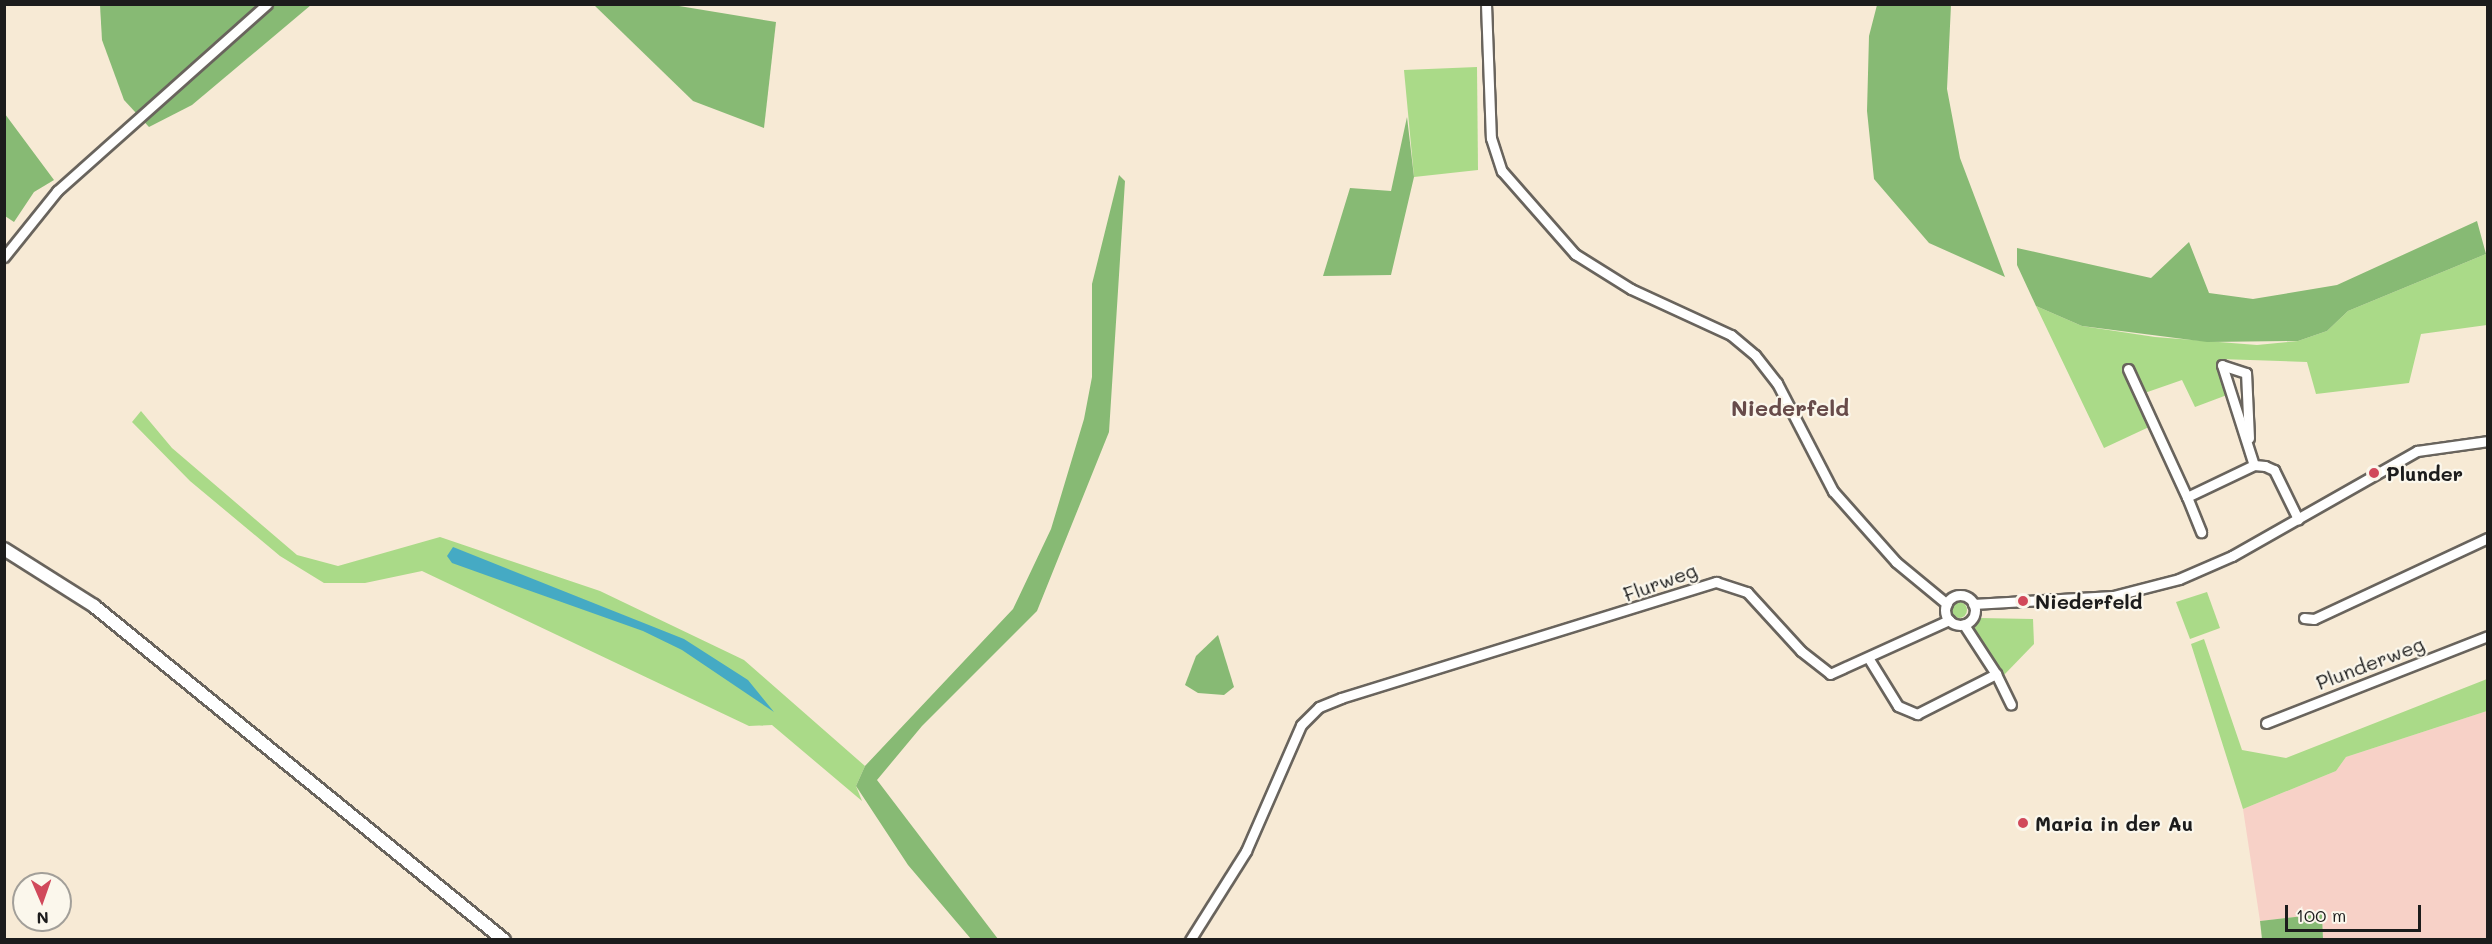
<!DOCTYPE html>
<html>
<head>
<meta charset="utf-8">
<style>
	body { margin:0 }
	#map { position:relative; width:2492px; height:944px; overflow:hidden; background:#f7ead5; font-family:Mali,sans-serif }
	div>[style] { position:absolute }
	.built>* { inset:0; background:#f7d1c7 }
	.green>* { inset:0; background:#aada88 }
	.round { border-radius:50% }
	.forest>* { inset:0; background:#87ba74 }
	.water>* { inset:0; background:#45aac4 }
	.roads { filter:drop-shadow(2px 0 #69645d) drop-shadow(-2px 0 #69645d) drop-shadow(0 2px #69645d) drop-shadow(0 -2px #69645d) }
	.minor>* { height:9px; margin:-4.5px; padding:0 4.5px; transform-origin:4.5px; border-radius:4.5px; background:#fff }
	.minor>.ring { margin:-4.5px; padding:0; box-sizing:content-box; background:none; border:9px solid #fff; border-radius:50% }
	.major>* { height:12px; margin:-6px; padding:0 6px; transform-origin:6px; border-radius:6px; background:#fff }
	.dots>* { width:16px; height:16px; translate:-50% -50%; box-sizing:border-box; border:3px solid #fbf7ec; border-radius:50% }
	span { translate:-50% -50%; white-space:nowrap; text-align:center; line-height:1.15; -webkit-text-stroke:4.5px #fbf7ec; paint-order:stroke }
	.poi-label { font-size:20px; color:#1c1c1c; font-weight:700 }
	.left { translate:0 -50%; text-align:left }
	.street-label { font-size:20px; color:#1c1c1c }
	.quarter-label { font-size:22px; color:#674b4a; font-weight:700 }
	.frame { position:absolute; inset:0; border:6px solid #1c1c1c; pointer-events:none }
	.north { position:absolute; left:12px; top:872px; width:60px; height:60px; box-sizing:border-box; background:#fbf7ec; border:2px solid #a29f99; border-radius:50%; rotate:178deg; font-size:16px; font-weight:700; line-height:24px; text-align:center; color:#1c1c1c }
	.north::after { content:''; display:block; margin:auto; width:21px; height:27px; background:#d1495b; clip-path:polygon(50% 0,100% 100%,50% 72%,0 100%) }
	.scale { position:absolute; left:2285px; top:905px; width:136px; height:27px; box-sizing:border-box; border:3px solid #1c1c1c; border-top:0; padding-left:8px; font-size:18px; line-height:21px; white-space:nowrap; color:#1c1c1c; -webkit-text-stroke:4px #fbf7ec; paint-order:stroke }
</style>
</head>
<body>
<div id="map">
	<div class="built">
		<div style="clip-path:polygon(2487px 711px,2487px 939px,2323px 939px,2322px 914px,2260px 921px,2243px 809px,2336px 771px,2346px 757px)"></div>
	</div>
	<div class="green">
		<div style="clip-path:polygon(1477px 67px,1478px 170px,1414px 177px,1404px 70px)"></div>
		<div style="clip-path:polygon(2486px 254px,2487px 325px,2421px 334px,2409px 383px,2316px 394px,2307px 362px,2219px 359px,2227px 395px,2195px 407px,2182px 380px,2136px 396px,2149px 427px,2104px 448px,2036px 306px,2082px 326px,2155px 337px,2257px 345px,2298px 341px,2327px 331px,2348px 311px)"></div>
		<div style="clip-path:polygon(141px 411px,172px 448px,297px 555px,338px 566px,440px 537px,600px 591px,744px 660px,865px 766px,856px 786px,862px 801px,772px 725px,749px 726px,422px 571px,365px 583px,324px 583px,280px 556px,190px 481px,132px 422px)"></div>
		<div style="clip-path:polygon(2207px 592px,2220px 628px,2190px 639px,2176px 602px)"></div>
		<div class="round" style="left:1951px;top:602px;width:16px;height:16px"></div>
		<div style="clip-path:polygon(1980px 618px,2033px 619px,2034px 644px,2002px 677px,1974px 629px)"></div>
		<div style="clip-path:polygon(2204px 639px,2242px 750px,2286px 758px,2487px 679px,2487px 711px,2346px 757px,2336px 771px,2243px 809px,2191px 644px)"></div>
	</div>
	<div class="forest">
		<div style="clip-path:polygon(100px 5px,311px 5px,192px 105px,149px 127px,124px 100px,102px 40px)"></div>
		<div style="clip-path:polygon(594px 5px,673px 5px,776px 22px,764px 128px,693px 101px)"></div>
		<div style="clip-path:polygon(1877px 5px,1951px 5px,1947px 89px,1960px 158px,2005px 277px,1929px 243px,1874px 179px,1867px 111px,1869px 36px)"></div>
		<div style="clip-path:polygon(5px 114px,54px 180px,34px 192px,14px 222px,5px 216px)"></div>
		<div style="clip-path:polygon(1407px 117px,1414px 177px,1391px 275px,1323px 276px,1350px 188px,1391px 191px)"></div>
		<div style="clip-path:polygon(1119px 175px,1125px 181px,1109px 432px,1037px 611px,922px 726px,877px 780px,998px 939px,971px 939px,908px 865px,856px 786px,865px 766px,1013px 609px,1051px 529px,1084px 419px,1092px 377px,1092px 284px)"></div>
		<div style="clip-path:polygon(2477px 221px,2486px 254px,2348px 311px,2327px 331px,2298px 341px,2207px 342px,2082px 326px,2036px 306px,2017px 265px,2017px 248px,2151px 278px,2189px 242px,2209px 293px,2253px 299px,2337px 285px)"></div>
		<div style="clip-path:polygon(1218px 635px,1234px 687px,1224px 695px,1198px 693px,1185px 685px,1196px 656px)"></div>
		<div style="clip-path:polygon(2322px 914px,2323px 939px,2262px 939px,2260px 921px)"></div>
	</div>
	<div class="water">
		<div style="clip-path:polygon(453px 547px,684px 639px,748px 680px,774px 712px,682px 650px,643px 631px,452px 563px,447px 556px)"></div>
	</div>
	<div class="roads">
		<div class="minor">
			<div style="left:1486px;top:4px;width:134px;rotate:87.9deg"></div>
			<div style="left:1491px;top:138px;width:35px;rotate:72deg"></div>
			<div style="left:1502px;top:171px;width:111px;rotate:48.7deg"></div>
			<div style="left:1575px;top:254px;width:66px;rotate:32deg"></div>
			<div style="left:1631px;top:289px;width:110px;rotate:24.7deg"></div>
			<div style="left:1731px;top:335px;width:31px;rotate:40deg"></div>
			<div style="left:1755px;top:355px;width:36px;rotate:52deg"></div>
			<div style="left:1777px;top:383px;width:122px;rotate:62.6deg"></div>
			<div style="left:1833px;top:491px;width:95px;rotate:48.4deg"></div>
			<div style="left:1896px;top:562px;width:66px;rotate:39.5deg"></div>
			<div style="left:4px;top:257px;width:85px;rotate:-51.2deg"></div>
			<div style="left:57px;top:191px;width:281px;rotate:-41.7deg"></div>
			<div style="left:2128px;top:369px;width:141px;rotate:65.3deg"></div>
			<div style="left:2187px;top:497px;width:74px;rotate:-25.5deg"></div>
			<div style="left:2254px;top:465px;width:11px;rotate:5deg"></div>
			<div style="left:2265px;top:466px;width:10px;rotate:24deg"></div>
			<div style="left:2274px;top:470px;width:55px;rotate:63.9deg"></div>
			<div style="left:2249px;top:438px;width:65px;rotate:-92.6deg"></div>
			<div style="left:2246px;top:373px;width:25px;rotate:-162deg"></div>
			<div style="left:2222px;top:365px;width:105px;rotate:72.3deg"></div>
			<div style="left:2187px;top:497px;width:38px;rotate:68deg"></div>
			<div class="ring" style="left:1945px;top:595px;width:21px;height:21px"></div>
			<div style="left:1973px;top:604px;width:140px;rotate:-3.3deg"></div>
			<div style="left:2113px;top:596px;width:68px;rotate:-14.4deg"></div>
			<div style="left:2179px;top:579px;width:58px;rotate:-23.5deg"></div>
			<div style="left:2232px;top:556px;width:213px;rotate:-29.6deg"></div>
			<div style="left:2417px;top:451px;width:72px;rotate:-8deg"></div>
			<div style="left:2304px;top:618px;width:10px;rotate:6deg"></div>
			<div style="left:2314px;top:619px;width:192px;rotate:-25deg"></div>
			<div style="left:1869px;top:659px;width:55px;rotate:58.3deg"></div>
			<div style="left:1898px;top:706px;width:21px;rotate:23deg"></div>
			<div style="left:1917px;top:714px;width:89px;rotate:-26.9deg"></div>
			<div style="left:1996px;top:674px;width:59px;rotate:-123.1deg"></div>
			<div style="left:1996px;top:674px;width:34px;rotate:64deg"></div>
			<div style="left:2266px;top:723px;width:238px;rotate:-21.4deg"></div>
			<div style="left:1190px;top:940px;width:105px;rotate:-57.8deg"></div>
			<div style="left:1246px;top:851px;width:137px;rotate:-66.4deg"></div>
			<div style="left:1301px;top:725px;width:25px;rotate:-45deg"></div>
			<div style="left:1319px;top:707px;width:24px;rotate:-22deg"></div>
			<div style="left:1341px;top:698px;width:393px;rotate:-17.2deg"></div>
			<div style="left:1716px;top:582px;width:33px;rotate:18deg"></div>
			<div style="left:1747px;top:592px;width:80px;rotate:47.5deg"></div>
			<div style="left:1801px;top:651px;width:37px;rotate:38deg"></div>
			<div style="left:1830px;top:674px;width:131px;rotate:-24.4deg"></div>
		</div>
		<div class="major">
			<div style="left:4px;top:549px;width:107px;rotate:32.3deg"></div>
			<div style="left:94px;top:606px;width:529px;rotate:39.17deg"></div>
		</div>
	</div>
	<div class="dots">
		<div style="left:2374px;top:473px;background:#d1495b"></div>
		<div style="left:2023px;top:601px;background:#d1495b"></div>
		<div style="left:2023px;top:823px;background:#d1495b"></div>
	</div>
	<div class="poi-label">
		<span class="left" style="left:2386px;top:473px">Plunder</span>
		<span class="left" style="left:2035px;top:601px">Niederfeld</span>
		<span class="left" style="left:2035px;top:823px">Maria in der Au</span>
	</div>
	<div class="street-label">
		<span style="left:1660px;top:582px;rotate:-20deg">Flurweg</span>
		<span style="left:2370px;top:663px;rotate:-21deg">Plunderweg</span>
	</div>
	<div class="quarter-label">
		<span style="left:1790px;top:408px">Niederfeld</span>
	</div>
	<div class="frame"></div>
	<div class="north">N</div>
	<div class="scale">100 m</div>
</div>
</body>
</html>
